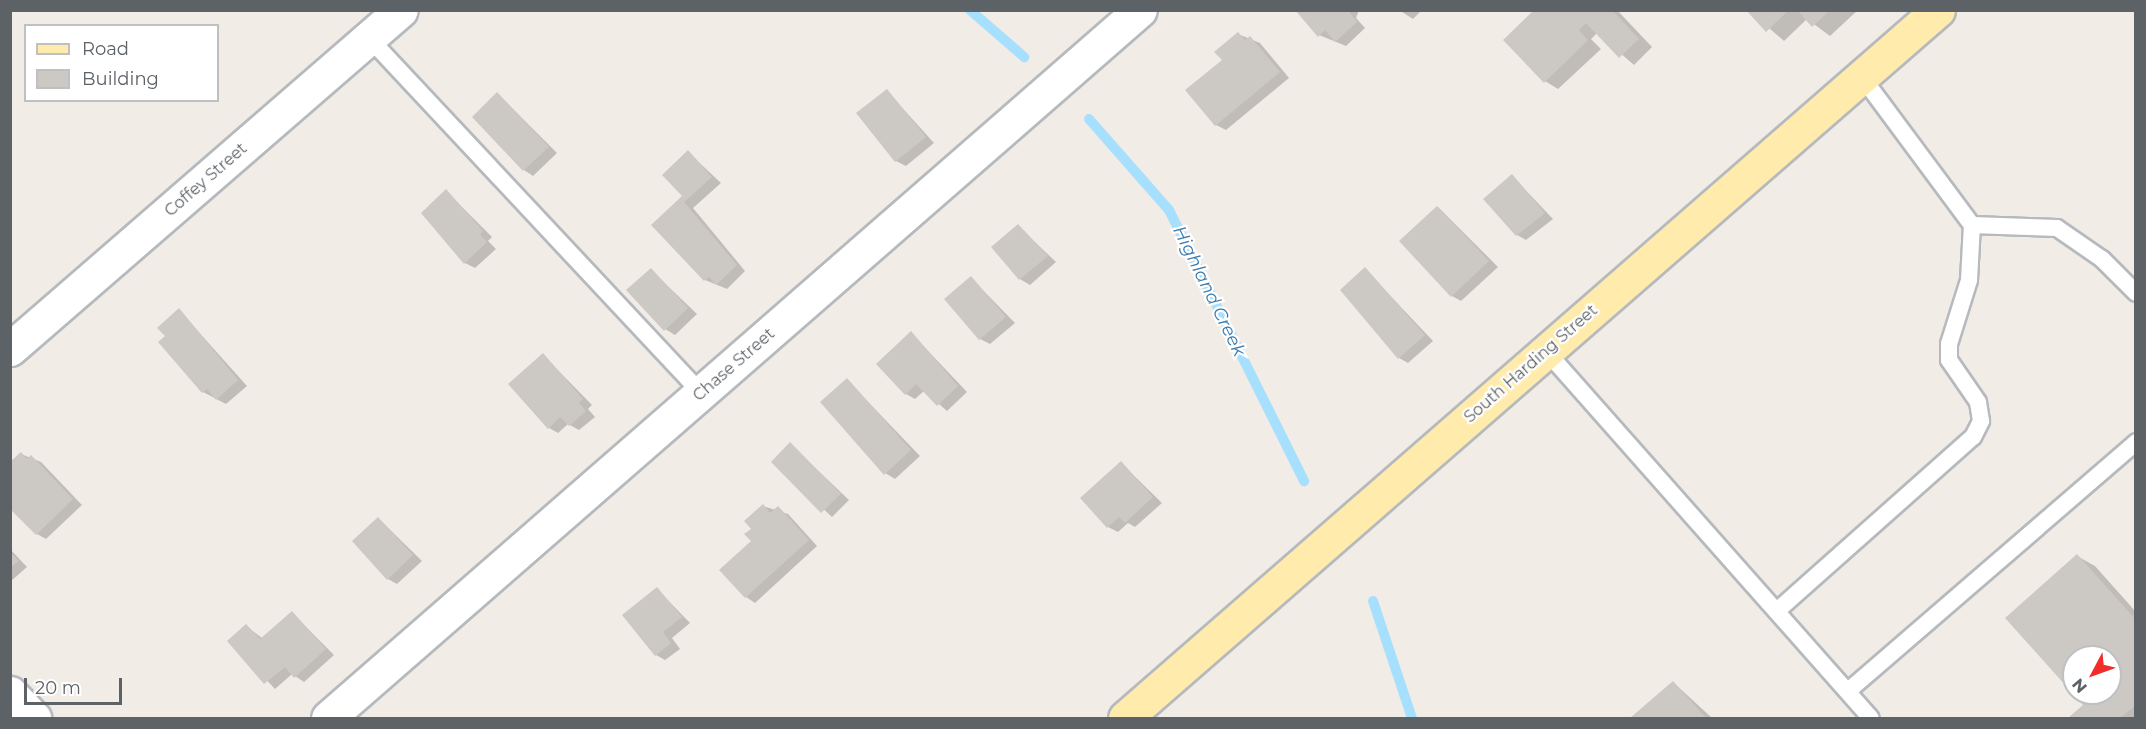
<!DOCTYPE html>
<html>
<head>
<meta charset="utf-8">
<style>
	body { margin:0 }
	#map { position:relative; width:2146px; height:729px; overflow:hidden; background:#f1ede6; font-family:Montserrat,sans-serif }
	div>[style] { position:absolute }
	.shadow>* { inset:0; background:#0003 }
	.stream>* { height:10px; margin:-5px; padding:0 5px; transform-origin:5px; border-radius:5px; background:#a7dfff }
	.building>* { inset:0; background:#ccc8c3 }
	.roads { filter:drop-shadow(2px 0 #b6b9bd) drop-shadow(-2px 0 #b6b9bd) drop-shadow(0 2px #b6b9bd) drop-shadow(0 -2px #b6b9bd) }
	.service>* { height:16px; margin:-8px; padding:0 8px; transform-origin:8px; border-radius:8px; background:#fff }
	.minor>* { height:33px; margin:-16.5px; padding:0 16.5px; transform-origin:16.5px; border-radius:16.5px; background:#fff }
	.primary>* { height:33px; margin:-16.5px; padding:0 16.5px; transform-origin:16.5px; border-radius:16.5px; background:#ffecac }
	span { translate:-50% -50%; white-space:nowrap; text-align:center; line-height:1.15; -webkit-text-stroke:4.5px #fff; paint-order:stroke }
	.street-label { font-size:16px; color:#5d6267 }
	.water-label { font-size:18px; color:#3b7bae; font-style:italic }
	.frame { position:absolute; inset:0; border:12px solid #5d6267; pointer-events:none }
	.legend { position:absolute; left:24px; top:24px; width:195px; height:78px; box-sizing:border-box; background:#fff; border:2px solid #bec0c2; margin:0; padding:8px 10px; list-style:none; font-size:18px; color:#5d6267 }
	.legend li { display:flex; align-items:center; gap:12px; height:30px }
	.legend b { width:30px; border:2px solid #bec0c2 }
	.north { position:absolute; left:2062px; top:645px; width:60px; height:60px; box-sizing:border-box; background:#fff; border:2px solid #bec0c2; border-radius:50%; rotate:229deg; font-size:16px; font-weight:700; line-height:24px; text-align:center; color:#5d6267 }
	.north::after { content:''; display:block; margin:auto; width:21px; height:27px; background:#f32b2a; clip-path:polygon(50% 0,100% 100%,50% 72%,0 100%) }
	.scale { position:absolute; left:24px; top:678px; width:98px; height:27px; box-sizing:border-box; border:3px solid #5d6267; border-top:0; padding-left:8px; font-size:18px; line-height:21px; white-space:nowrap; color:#5d6267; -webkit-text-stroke:4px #fff; paint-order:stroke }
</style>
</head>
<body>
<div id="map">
	<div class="shadow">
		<div style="clip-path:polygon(1297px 10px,1359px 10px,1356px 18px,1365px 28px,1346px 46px,1319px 35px)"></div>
		<div style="clip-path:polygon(1399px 10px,1422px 10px,1413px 19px)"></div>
		<div style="clip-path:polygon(1536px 10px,1617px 10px,1652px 47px,1634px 65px,1597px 33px,1591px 39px,1601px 49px,1558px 89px,1545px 81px)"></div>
		<div style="clip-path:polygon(1748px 10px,1858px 10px,1830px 36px,1807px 19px,1784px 41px)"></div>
		<div style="clip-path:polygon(1238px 34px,1260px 43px,1289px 78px,1226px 130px,1216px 125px,1224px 60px)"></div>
		<div style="clip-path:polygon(887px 91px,934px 143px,906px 166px,896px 161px)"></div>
		<div style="clip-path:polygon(498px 94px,557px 153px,533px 176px,524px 170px)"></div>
		<div style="clip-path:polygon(688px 152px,721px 183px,693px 208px,745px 271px,727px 289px,705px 280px,653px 225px,685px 196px)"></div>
		<div style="clip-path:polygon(1512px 176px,1553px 219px,1526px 240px,1517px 235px)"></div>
		<div style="clip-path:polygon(446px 191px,492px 237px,488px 241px,496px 249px,475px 268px,465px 263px)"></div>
		<div style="clip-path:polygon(1438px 207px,1498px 267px,1461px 301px,1452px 296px)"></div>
		<div style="clip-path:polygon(1018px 226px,1056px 262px,1030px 285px,1020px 279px)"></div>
		<div style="clip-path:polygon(1365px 269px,1433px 341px,1408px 363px,1399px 358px)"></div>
		<div style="clip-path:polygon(651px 270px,697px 314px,675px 335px,665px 329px)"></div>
		<div style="clip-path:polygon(971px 278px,1015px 323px,990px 344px,980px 339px)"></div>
		<div style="clip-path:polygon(179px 310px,247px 386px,226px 404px,203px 392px,167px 337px)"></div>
		<div style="clip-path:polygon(911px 333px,967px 392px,947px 411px,924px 391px,915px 399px,906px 394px)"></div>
		<div style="clip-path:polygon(543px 355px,592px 405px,588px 409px,595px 417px,579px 430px,568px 424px,558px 433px,549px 428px)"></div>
		<div style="clip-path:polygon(847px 380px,920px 456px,895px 479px,885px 473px)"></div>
		<div style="clip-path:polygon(790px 444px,849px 500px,832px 517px,773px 462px)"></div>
		<div style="clip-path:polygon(21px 454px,41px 462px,82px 505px,46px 539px,37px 534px)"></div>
		<div style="clip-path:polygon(1121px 463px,1162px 503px,1135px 527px,1128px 523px,1118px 532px,1108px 527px)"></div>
		<div style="clip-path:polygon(763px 506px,788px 514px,817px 546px,755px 603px,746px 597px,753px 529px)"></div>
		<div style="clip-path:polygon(379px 519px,422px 561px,397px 584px,388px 579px)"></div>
		<div style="clip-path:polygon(10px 549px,27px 567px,10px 582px)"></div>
		<div style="clip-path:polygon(2077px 556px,2095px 566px,2136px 612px,2136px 718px,2070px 718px,2085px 705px,2074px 693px,2110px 693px,2110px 657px,2074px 657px,2074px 693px,2008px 618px)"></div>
		<div style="clip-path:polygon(657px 589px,690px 623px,672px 638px,680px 649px,665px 660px,656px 655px)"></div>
		<div style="clip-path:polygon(292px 613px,334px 655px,304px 682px,292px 674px,275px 689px,229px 641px,246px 626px,262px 638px)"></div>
		<div style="clip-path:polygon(1674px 683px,1712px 718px,1632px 718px)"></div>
	</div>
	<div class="stream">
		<div style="left:970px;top:10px;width:72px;rotate:41deg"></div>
		<div style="left:1089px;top:119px;width:121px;rotate:48.7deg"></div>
		<div style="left:1169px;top:210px;width:303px;rotate:63.5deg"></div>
		<div style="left:1373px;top:601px;width:123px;rotate:71.6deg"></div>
	</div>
	<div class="building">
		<div style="clip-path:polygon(1295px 10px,1348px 10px,1357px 22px,1335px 42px,1325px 30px,1318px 37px)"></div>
		<div style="clip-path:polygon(1534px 10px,1612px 10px,1639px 39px,1619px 58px,1586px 23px,1579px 30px,1588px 40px,1544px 83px,1503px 40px)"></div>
		<div style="clip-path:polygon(1746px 10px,1789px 10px,1766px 32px)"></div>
		<div style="clip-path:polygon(1797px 10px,1830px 10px,1812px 27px)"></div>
		<div style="clip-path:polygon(1238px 32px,1245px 40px,1250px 36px,1280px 72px,1215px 126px,1185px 90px,1222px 60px,1214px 52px)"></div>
		<div style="clip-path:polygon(887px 89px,926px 137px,895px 162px,856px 113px)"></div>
		<div style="clip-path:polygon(497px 92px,549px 147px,523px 171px,472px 117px)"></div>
		<div style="clip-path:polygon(688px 150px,712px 177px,684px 202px,737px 265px,716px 285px,709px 277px,704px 281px,651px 225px,682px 196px,662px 175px)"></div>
		<div style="clip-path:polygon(1512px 174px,1545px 213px,1516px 236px,1483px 199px)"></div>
		<div style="clip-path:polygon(446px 189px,483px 231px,480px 235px,487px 242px,464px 264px,421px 213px)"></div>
		<div style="clip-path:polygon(1437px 206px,1489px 261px,1451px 297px,1399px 241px)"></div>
		<div style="clip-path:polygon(1018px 224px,1048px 256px,1019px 280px,991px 247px)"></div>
		<div style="clip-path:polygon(1365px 267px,1425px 335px,1398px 359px,1340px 290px)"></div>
		<div style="clip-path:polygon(651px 268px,688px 308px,664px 331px,626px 290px)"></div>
		<div style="clip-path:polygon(971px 276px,1006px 317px,979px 340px,944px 299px)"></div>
		<div style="clip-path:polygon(179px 308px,238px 380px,216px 400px,207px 389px,202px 393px,158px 342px,165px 336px,157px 328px)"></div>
		<div style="clip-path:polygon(911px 331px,958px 386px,937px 406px,916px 384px,905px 395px,876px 364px)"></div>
		<div style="clip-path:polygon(543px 353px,583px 399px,579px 403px,586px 411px,569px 426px,560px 417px,548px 429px,508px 384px)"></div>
		<div style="clip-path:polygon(847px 378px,911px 450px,884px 475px,820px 402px)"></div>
		<div style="clip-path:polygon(790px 442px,841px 494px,821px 513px,771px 462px)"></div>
		<div style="clip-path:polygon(21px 452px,27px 459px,31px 455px,73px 499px,36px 535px,10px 509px,10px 462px)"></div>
		<div style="clip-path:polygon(1121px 461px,1153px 497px,1125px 523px,1119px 517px,1107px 528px,1080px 498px)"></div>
		<div style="clip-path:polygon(763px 504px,770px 513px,778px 506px,809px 540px,745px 598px,719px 570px,751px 541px,744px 534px,751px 529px,744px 521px)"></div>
		<div style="clip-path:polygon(378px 517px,413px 555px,387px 580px,352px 541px)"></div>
		<div style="clip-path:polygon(10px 552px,19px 561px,10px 568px)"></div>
		<div style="clip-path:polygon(evenodd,2077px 554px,2136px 620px,2136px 705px,2120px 718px,2068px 718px,2083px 705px,2005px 618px,2077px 554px,2074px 657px,2110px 657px,2110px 693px,2074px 693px,2074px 657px)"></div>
		<div style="clip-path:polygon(657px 587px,682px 617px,663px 632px,671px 643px,655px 656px,622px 615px)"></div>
		<div style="clip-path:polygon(292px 611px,326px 649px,294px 678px,285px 667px,264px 684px,227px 641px,246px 624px,260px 639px)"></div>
		<div style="clip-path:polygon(1673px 681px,1706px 718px,1630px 718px)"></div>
	</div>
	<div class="roads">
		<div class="service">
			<div style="left:369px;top:38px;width:486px;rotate:46.9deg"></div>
			<div style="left:1862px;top:77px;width:184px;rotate:53.4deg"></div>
			<div style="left:1972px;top:225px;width:85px;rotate:2deg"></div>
			<div style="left:2057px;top:228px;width:55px;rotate:34.6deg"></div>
			<div style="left:2102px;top:259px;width:48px;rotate:45deg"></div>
			<div style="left:1546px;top:351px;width:490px;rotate:48.5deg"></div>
			<div style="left:1779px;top:609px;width:259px;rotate:-41.6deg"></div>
			<div style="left:1973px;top:437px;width:18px;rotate:-63deg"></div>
			<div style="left:1981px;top:421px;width:19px;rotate:-99deg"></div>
			<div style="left:1978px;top:402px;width:51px;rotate:-124.6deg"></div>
			<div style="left:1949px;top:360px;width:16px;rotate:-90deg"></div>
			<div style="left:1949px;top:344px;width:67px;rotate:-72.6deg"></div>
			<div style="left:1969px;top:280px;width:55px;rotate:-86.9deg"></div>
			<div style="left:1848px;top:691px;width:381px;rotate:-40.8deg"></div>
		</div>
		<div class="minor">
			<div style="left:10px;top:349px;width:517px;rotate:-40.93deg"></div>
			<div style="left:10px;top:693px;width:35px;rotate:46deg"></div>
			<div style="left:328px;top:718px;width:1077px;rotate:-41.09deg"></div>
		</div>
		<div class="primary">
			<div style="left:1125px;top:718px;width:1078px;rotate:-41.05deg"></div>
		</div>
	</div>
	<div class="street-label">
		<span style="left:206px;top:180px;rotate:-41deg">Coffey Street</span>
		<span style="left:1531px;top:364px;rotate:-41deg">South Harding Street</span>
		<span style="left:734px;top:365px;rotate:-41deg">Chase Street</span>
	</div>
	<div class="water-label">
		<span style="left:1209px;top:291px;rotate:64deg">Highland Creek</span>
	</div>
	<div class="frame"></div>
	<ul class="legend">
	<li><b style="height:8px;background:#ffecac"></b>Road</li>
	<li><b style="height:16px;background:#ccc8c3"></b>Building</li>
	</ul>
	<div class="north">N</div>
	<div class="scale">20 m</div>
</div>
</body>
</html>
